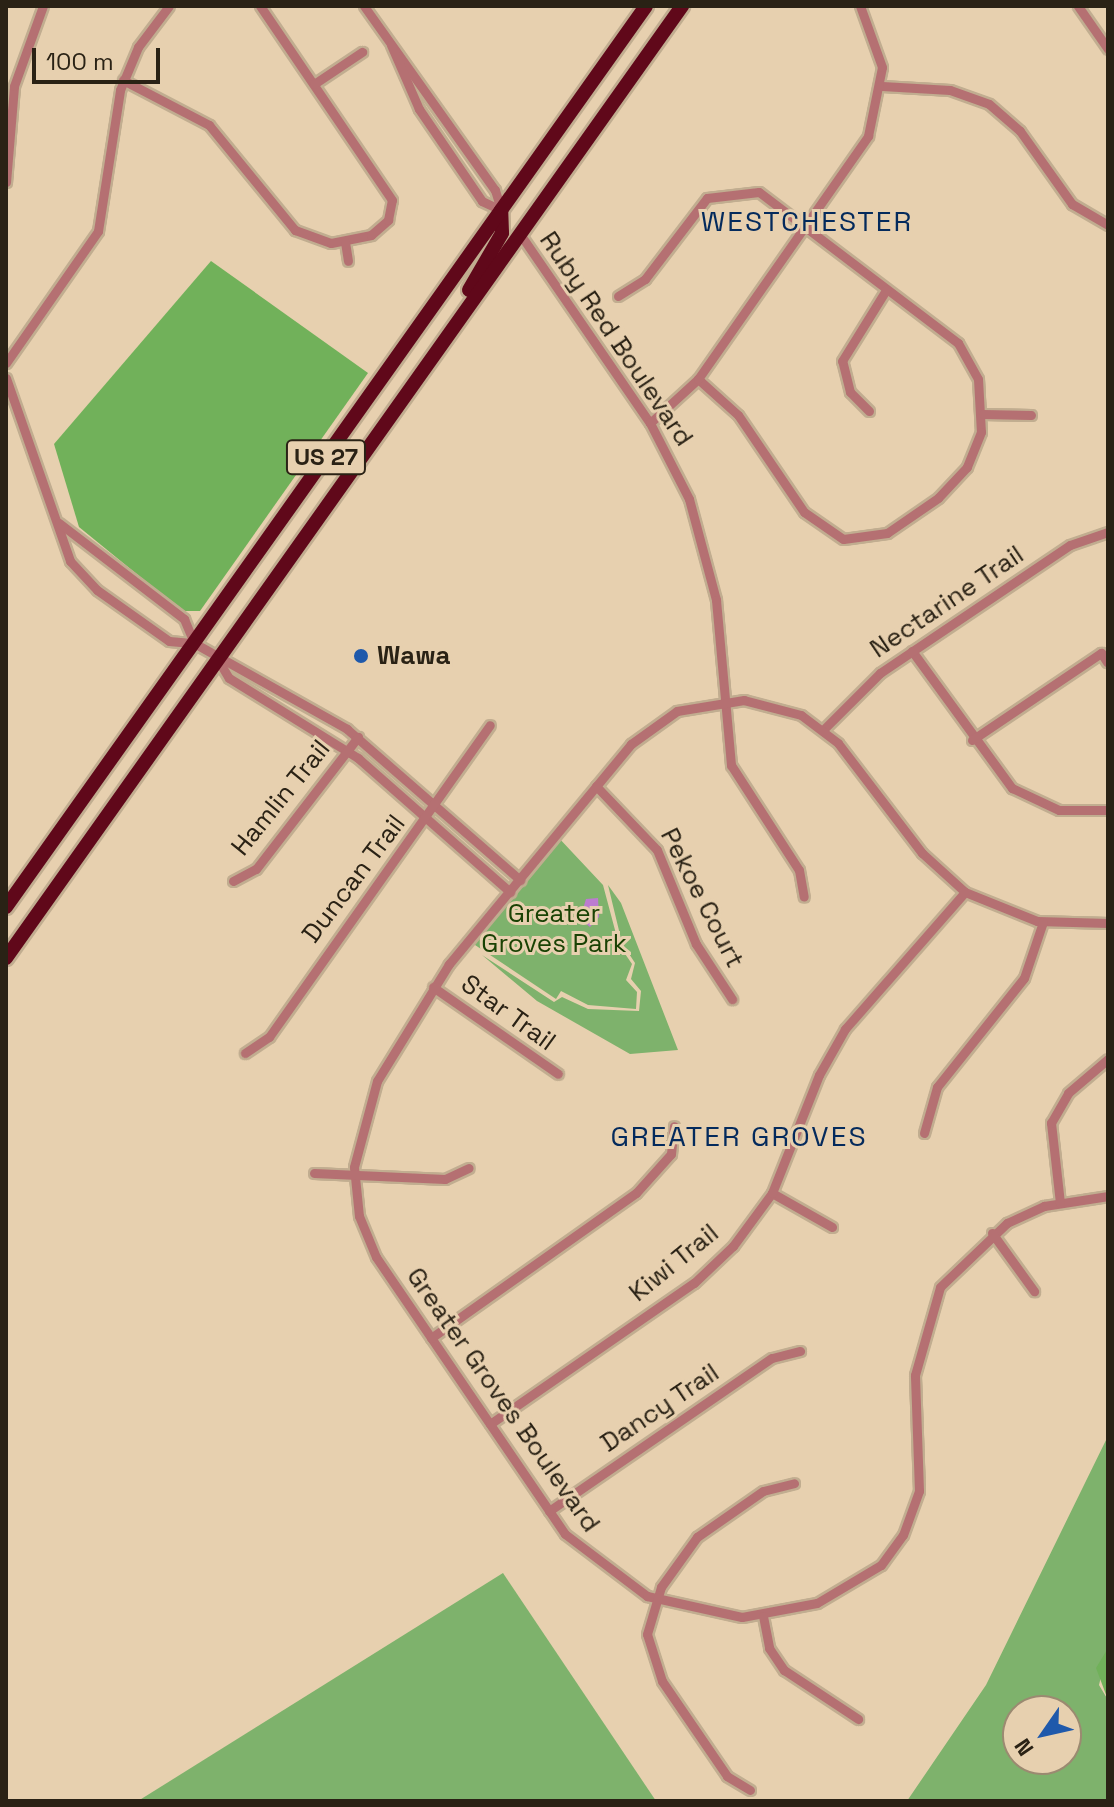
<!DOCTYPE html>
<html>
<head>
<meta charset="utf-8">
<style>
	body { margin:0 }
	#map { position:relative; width:1114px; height:1807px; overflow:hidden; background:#e7d0af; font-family:"Space Grotesk",sans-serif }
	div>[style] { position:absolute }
	.green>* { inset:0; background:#7eb26c }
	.forest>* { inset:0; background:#71b15a }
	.water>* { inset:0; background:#bc7cd0 }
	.roads { filter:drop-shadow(2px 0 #c1ad90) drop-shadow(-2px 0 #c1ad90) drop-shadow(0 2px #c1ad90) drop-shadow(0 -2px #c1ad90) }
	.minor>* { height:9px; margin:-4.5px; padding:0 4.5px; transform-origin:4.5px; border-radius:4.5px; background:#b57072 }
	.highway>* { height:14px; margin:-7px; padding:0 7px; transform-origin:7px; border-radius:7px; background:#60081a }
	.dots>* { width:22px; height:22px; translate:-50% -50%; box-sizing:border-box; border:4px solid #e7d0af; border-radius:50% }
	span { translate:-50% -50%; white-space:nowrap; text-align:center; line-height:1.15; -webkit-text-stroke:6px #e7d0af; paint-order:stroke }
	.shield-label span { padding:2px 6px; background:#e7d0af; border:2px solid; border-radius:6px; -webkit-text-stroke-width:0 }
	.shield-label { font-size:24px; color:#2a2215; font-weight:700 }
	.street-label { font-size:26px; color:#2a2215 }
	.poi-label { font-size:26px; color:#2a2215; font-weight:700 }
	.left { translate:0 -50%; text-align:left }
	.park-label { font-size:26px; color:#194204 }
	.neighbourhood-label { font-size:28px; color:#042a5c; letter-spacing:2px }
	.frame { position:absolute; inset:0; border:8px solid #2a2215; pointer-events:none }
	.north { position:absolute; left:1002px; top:1695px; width:80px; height:80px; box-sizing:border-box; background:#e7d0af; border:2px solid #9b8a71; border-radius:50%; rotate:236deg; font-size:22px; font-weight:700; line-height:32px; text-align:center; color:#2a2215 }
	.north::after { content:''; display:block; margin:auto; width:28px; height:36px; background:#1f59ab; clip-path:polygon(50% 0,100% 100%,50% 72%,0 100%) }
	.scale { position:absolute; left:32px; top:48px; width:128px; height:36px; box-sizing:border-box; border:4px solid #2a2215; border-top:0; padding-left:10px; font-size:24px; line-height:28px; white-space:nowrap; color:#2a2215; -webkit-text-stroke:6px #e7d0af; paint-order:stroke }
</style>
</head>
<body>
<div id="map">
	<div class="green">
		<div style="clip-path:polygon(557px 836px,603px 885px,619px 945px,632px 964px,626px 980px,637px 992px,636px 1009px,588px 1005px,561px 991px,556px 999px,469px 941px)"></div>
		<div style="clip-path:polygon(608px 885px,621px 903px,678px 1050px,630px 1054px,537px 1001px,482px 955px,554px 1002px,562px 997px,588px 1009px,639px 1011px,641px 991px,631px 979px,635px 963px,622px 943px)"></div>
		<div style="clip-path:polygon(evenodd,1108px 1436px,1108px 1648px,1099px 1685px,1108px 1700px,1108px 1801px,907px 1801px,986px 1685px,1108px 1436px,1018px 1711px,1066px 1711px,1066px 1759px,1018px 1759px,1018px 1711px)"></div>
		<div style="clip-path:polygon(503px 1573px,656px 1801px,138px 1801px)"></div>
	</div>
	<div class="forest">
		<div style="clip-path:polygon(211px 261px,368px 373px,200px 611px,182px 611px,79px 527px,54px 444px)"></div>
		<div style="clip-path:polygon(1108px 1648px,1108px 1700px,1096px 1668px)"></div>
	</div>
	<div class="water">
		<div style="clip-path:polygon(598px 898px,599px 917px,590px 927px,580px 919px,586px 899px)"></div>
	</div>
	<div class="roads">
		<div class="minor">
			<div style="left:364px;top:6px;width:226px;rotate:54.6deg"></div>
			<div style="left:495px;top:190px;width:21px;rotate:73deg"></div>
			<div style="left:501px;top:210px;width:21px;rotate:-155deg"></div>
			<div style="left:482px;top:201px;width:112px;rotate:-124.4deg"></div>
			<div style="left:419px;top:109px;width:70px;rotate:-113.6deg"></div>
			<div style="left:1078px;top:6px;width:52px;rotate:55.1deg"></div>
			<div style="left:123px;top:80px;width:97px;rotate:27.6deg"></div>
			<div style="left:209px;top:125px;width:136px;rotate:50.7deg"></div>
			<div style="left:295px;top:230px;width:38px;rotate:20deg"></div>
			<div style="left:331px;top:243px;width:41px;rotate:-11.3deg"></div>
			<div style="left:371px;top:235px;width:23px;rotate:-41deg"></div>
			<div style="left:388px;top:220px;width:20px;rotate:-79deg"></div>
			<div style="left:392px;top:200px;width:235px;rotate:-124.2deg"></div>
			<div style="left:314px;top:84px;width:58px;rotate:-33.7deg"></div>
			<div style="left:882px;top:86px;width:68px;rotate:3.4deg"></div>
			<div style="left:950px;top:90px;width:41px;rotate:19.7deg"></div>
			<div style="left:989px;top:104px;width:41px;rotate:41.1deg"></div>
			<div style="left:1020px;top:131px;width:90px;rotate:54.5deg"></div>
			<div style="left:1072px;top:204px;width:42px;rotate:30.3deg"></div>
			<div style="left:6px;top:182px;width:96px;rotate:-85.2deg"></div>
			<div style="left:14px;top:86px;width:85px;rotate:-70.1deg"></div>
			<div style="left:520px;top:234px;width:229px;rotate:55.5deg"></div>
			<div style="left:650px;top:423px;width:85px;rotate:62.8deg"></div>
			<div style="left:689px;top:499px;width:105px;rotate:75deg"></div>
			<div style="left:716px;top:600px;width:166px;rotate:84.8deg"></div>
			<div style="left:731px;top:765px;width:125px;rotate:57.1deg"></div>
			<div style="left:799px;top:870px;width:27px;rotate:80deg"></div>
			<div style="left:345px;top:242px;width:19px;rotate:81deg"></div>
			<div style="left:618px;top:296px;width:32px;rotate:-32deg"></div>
			<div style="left:645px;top:279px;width:102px;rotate:-52.6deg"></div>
			<div style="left:707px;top:198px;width:52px;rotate:-6.6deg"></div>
			<div style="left:759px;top:192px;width:250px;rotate:37.2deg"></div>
			<div style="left:958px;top:343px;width:41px;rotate:60.9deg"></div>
			<div style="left:978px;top:379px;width:53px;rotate:86.8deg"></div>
			<div style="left:981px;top:432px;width:38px;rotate:112deg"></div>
			<div style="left:967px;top:467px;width:42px;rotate:133.1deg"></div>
			<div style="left:938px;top:498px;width:62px;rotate:145.5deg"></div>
			<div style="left:887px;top:533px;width:44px;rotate:172.2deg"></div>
			<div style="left:843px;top:539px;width:47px;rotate:-145.3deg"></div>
			<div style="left:804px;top:512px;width:117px;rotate:-124.2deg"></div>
			<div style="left:738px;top:415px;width:54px;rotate:-138deg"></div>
			<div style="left:6px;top:363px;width:161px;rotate:-55.1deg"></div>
			<div style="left:98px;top:231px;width:143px;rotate:-81.1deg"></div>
			<div style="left:120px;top:90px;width:47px;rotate:-67.3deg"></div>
			<div style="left:138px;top:47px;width:51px;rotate:-52.9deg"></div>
			<div style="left:6px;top:378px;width:194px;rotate:70.7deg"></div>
			<div style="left:70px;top:561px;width:40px;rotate:47deg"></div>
			<div style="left:97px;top:590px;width:88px;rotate:35.3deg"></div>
			<div style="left:169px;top:641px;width:25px;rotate:5deg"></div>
			<div style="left:869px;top:411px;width:27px;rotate:-135deg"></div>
			<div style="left:850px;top:392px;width:32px;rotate:-104deg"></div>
			<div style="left:842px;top:361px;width:84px;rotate:-58.2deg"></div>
			<div style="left:983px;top:414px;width:48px;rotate:1.2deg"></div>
			<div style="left:650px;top:423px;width:65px;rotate:-42.5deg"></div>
			<div style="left:698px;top:379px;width:297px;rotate:-55deg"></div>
			<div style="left:868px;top:136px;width:70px;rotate:-78.5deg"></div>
			<div style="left:882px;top:67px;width:65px;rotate:-109.8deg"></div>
			<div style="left:59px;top:523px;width:158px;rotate:37.5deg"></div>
			<div style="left:184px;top:619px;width:26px;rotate:67deg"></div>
			<div style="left:194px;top:643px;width:176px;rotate:29.3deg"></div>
			<div style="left:347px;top:729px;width:230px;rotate:41.1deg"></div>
			<div style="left:912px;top:651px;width:170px;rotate:53.9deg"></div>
			<div style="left:1012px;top:788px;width:52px;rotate:25.1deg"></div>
			<div style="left:1059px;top:810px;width:49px"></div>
			<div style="left:218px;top:660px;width:21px;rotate:59deg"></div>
			<div style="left:229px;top:678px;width:152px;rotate:31.8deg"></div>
			<div style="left:358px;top:758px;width:203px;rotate:41.4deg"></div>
			<div style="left:824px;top:729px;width:79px;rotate:-45deg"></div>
			<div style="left:880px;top:673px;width:229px;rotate:-34deg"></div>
			<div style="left:1070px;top:545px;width:40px;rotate:-18.9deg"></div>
			<div style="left:972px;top:740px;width:156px;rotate:-34deg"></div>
			<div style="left:1101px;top:653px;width:11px;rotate:56deg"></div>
			<div style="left:596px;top:786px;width:88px;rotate:46.4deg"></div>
			<div style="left:657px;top:850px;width:102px;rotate:67.5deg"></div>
			<div style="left:696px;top:944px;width:66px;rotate:56.8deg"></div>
			<div style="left:233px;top:881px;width:26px;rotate:-28deg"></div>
			<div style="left:256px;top:869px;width:167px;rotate:-52.3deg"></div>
			<div style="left:1108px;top:923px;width:71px;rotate:-178.4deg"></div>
			<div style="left:1037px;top:921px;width:78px;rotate:-158.1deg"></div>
			<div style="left:965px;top:892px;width:58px;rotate:-137.8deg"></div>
			<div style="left:922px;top:853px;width:138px;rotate:-127.4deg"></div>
			<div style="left:838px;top:743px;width:46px;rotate:-142.9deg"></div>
			<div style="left:801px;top:715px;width:59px;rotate:-165.3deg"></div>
			<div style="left:744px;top:700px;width:68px;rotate:170.7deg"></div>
			<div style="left:677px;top:711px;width:57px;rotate:144.3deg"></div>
			<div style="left:631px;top:744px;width:286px;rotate:129.6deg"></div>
			<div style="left:449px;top:964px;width:137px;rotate:121.6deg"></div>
			<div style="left:377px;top:1081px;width:89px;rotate:105deg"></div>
			<div style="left:354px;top:1167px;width:49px;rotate:84.2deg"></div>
			<div style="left:359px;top:1216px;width:44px;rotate:67.5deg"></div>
			<div style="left:376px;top:1257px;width:335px;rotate:55.7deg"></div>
			<div style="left:565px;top:1534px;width:103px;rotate:37.1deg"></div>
			<div style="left:647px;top:1596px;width:97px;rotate:12.5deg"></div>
			<div style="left:742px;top:1617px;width:76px;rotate:-10.6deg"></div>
			<div style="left:817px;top:1603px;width:74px;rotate:-30.7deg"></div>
			<div style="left:881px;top:1565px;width:37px;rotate:-54deg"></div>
			<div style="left:903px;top:1535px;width:47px;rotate:-70deg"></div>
			<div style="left:919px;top:1491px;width:116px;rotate:-92deg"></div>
			<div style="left:915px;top:1375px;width:91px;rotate:-74.1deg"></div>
			<div style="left:940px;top:1287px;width:93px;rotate:-43.7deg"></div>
			<div style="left:1007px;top:1223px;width:41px;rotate:-24.7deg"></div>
			<div style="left:1044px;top:1206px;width:65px;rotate:-8.9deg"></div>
			<div style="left:433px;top:987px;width:152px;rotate:34.8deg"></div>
			<div style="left:245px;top:1053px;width:29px;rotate:-34deg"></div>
			<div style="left:269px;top:1037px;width:382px;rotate:-54.7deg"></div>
			<div style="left:924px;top:1133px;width:48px;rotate:-74.2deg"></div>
			<div style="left:937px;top:1087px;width:139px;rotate:-51.4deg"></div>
			<div style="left:1024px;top:978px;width:59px;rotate:-71.3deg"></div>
			<div style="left:314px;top:1173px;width:131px;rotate:2.6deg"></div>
			<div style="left:445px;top:1179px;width:26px;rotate:-25deg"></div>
			<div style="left:772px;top:1193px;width:69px;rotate:29.5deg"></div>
			<div style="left:1060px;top:1203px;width:81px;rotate:-96.4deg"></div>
			<div style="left:1051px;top:1123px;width:34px;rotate:-60deg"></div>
			<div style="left:1068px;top:1093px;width:52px;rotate:-40.4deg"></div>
			<div style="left:992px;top:1233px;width:72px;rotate:54.1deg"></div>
			<div style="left:431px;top:1338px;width:251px;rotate:-35.3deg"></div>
			<div style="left:636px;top:1193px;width:52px;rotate:-48.1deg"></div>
			<div style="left:671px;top:1154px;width:28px;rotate:-84deg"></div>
			<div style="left:490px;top:1424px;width:248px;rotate:-34.7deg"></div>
			<div style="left:694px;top:1283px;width:54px;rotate:-43.5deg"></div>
			<div style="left:733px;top:1246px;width:66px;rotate:-53.7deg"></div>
			<div style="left:772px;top:1193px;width:127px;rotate:-68.3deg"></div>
			<div style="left:819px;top:1075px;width:53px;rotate:-60.5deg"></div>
			<div style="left:845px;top:1029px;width:182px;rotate:-48.8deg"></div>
			<div style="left:549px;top:1511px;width:270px;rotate:-34.5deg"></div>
			<div style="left:772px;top:1358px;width:29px;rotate:-14deg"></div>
			<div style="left:763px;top:1616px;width:33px;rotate:79deg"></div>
			<div style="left:769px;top:1648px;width:27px;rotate:56deg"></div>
			<div style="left:784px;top:1670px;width:89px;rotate:33.5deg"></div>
			<div style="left:750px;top:1790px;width:27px;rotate:-149deg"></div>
			<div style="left:727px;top:1776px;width:115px;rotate:-124.4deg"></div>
			<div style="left:662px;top:1681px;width:49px;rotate:-107.7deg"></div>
			<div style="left:647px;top:1634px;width:49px;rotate:-73.4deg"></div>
			<div style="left:661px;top:1587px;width:62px;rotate:-54.2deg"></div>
			<div style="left:697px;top:1537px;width:80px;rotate:-34.9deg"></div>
			<div style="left:763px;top:1491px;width:32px;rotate:-14deg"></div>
		</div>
		<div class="highway">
			<div style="left:469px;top:290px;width:66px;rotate:-59.9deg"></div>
			<div style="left:502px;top:233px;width:23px;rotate:-92deg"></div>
			<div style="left:6px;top:907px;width:1105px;rotate:-54.61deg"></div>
			<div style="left:6px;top:958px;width:1168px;rotate:-54.62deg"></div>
		</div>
	</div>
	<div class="dots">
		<div style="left:361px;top:656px;background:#1f59ab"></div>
	</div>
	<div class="shield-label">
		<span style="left:326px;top:457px">US 27</span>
	</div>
	<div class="street-label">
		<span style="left:616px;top:339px;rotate:56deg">Ruby Red Boulevard</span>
		<span style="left:947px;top:602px;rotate:-34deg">Nectarine Trail</span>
		<span style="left:281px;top:798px;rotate:-51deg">Hamlin Trail</span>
		<span style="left:354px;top:879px;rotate:-53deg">Duncan Trail</span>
		<span style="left:702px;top:898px;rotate:63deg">Pekoe Court</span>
		<span style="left:508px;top:1013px;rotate:36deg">Star Trail</span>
		<span style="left:674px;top:1263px;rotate:-39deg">Kiwi Trail</span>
		<span style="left:503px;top:1400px;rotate:55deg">Greater Groves Boulevard</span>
		<span style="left:660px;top:1408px;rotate:-34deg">Dancy Trail</span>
	</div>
	<div class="poi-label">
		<span class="left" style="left:377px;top:656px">Wawa</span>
	</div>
	<div class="park-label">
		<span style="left:554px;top:929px">Greater<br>Groves Park</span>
	</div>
	<div class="neighbourhood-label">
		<span style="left:807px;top:221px">WESTCHESTER</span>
		<span style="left:739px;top:1136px">GREATER GROVES</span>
	</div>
	<div class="frame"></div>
	<div class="north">N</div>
	<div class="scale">100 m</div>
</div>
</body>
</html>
